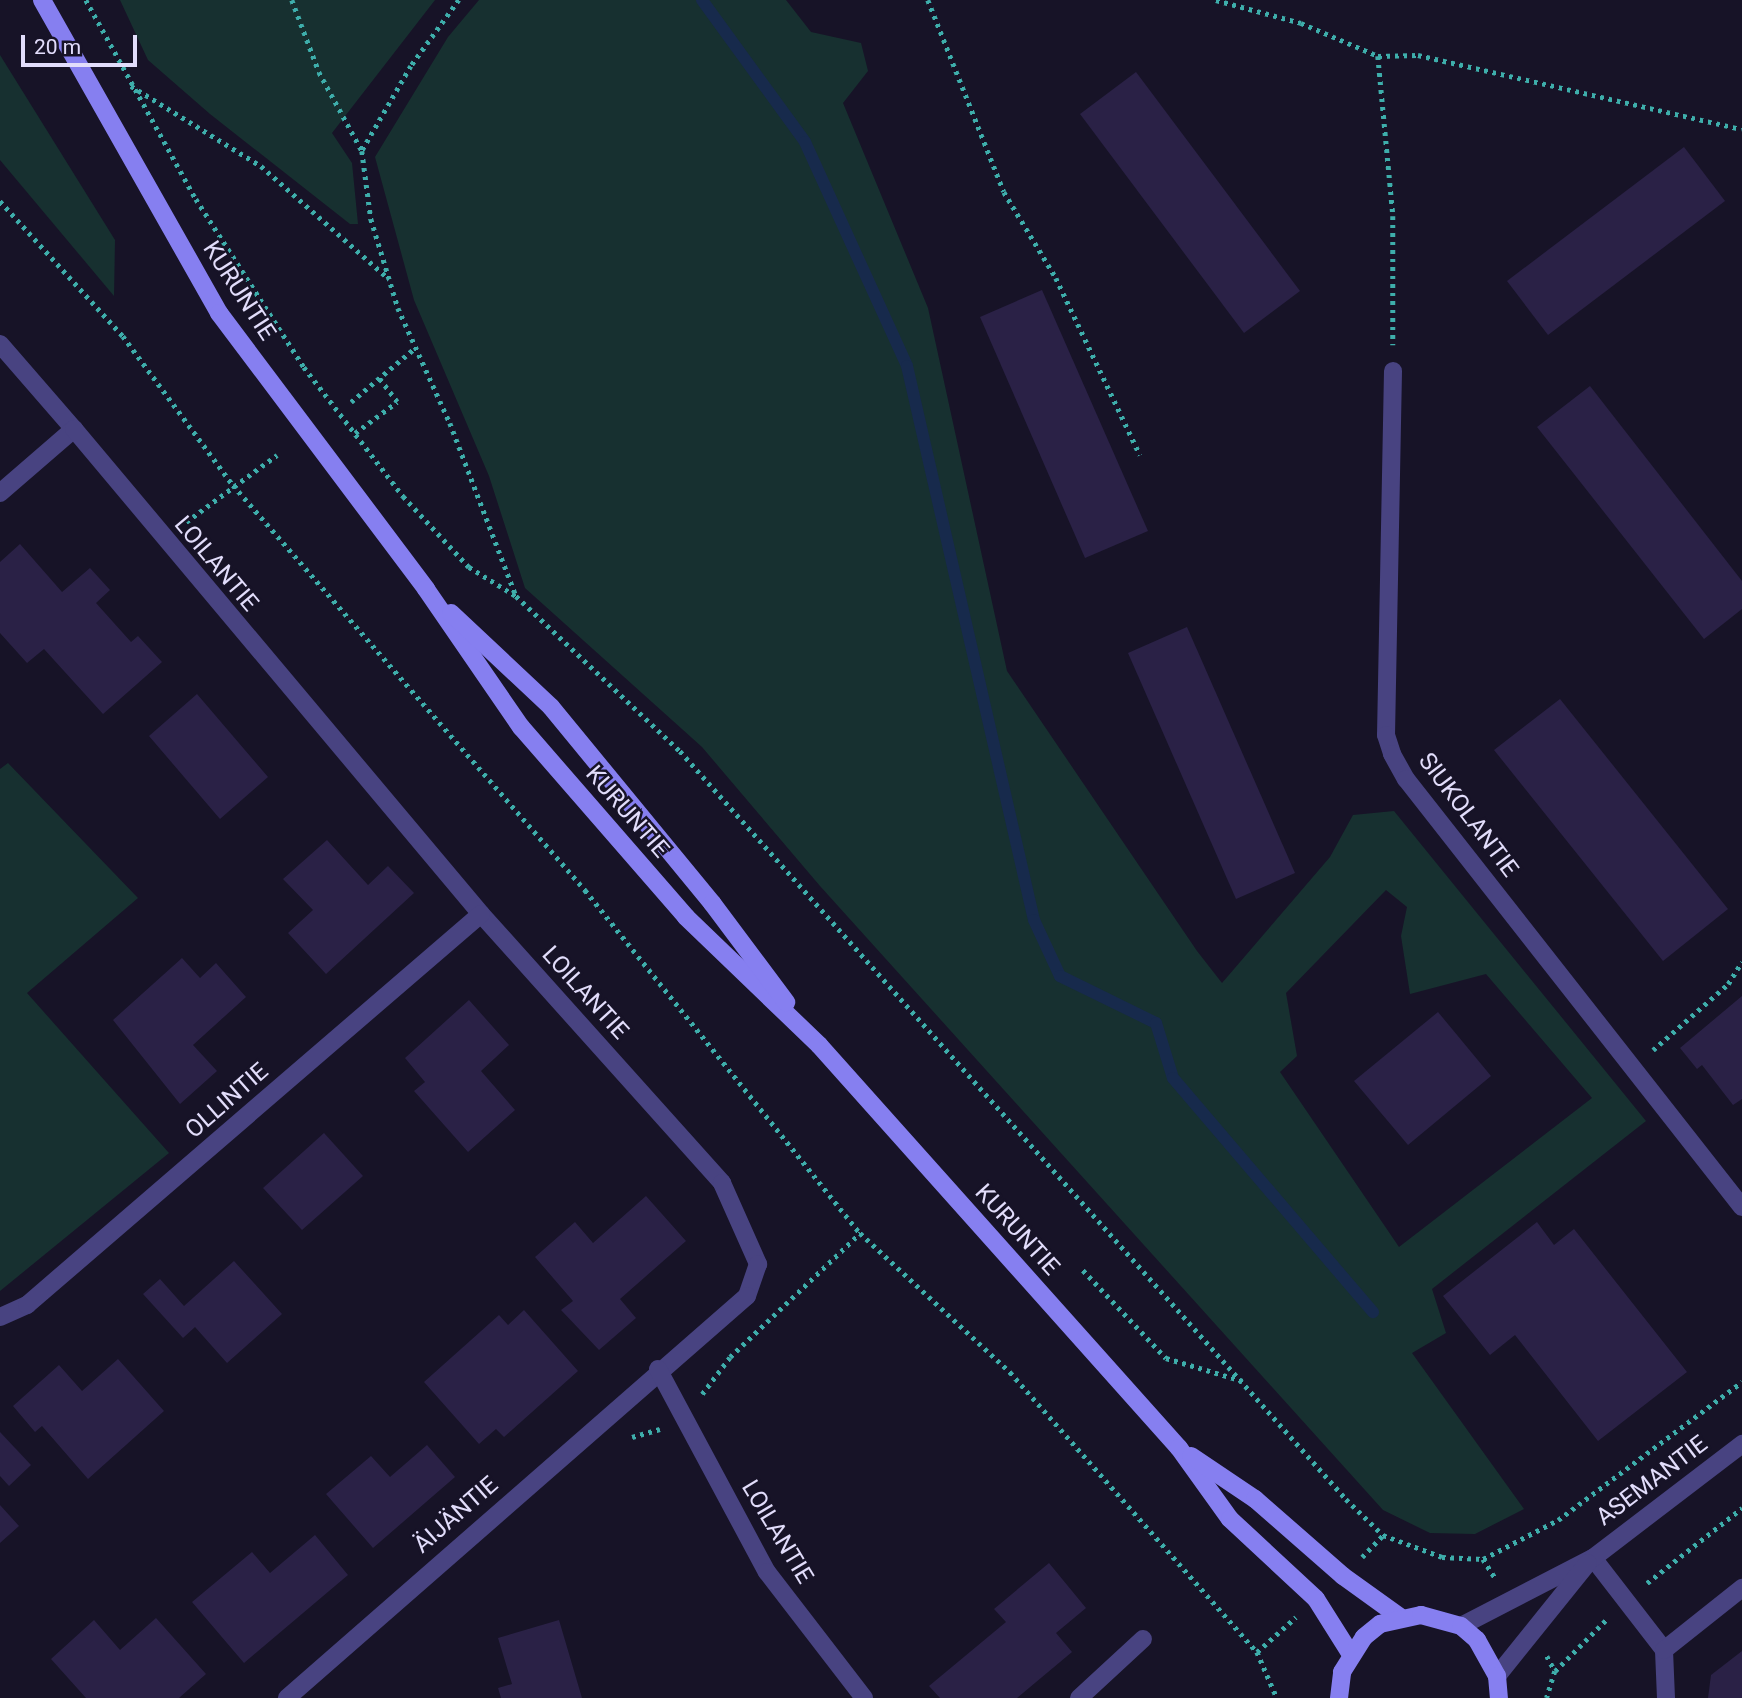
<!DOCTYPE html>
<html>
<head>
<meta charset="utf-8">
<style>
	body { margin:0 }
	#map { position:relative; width:1742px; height:1698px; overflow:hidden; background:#171327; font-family:Roboto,sans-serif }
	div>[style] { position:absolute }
	.green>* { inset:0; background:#173030 }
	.stream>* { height:12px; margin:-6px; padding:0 6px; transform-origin:6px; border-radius:6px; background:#172a4c }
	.building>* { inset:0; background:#2a2146 }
	.path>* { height:4.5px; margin-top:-2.25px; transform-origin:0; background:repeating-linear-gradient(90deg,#3eaeab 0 3.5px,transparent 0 8.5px) }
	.lane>* { height:18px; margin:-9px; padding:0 9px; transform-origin:9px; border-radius:9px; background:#484381 }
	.street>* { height:18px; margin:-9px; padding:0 9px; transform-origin:9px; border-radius:9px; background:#484381 }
	.secondary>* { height:18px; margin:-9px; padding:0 9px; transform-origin:9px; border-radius:9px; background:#867ff0 }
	span { translate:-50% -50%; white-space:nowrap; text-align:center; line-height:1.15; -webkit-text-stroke:5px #171327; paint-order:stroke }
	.street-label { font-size:24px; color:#e2ddfb }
	.scale { position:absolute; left:21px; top:35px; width:116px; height:32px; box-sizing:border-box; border:4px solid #e2ddfb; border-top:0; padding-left:9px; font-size:21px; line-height:24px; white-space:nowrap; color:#e2ddfb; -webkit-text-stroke:5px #171327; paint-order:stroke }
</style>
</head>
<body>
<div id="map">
	<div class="green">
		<div style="clip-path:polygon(120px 0,435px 0,332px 133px,352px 163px,358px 224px,350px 224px,210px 114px,148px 60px)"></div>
		<div style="clip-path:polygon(evenodd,479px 0,786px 0,811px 32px,861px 43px,868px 71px,843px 103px,928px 308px,1007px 671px,1197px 951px,1222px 983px,1330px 857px,1353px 815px,1394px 811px,1646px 1121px,1432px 1289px,1446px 1333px,1412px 1353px,1524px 1509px,1475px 1534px,1430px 1533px,1383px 1510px,820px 886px,702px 747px,525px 588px,489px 476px,414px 300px,375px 157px,448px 37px,479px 0,1386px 890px,1407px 907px,1401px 936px,1410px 994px,1486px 974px,1592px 1098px,1399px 1247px,1280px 1072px,1297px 1056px,1286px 993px,1386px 890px)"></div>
		<div style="clip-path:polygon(0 55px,115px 240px,114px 296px,0 160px)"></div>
		<div style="clip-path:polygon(8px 763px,138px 898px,27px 993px,169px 1153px,0 1291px,0 769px)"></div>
	</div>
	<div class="stream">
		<div style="left:702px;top:0;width:175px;rotate:54deg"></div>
		<div style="left:805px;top:142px;width:246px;rotate:65.5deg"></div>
		<div style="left:907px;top:366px;width:568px;rotate:77.09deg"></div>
		<div style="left:1034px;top:920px;width:62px;rotate:65.1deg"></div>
		<div style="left:1060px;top:976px;width:107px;rotate:26.1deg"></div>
		<div style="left:1156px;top:1023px;width:58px;rotate:72.8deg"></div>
		<div style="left:1173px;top:1078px;width:308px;rotate:49.5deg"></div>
	</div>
	<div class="building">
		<div style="clip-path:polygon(1136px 72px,1300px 291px,1244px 333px,1080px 114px)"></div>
		<div style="clip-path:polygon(1684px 147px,1725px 201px,1548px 335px,1507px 281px)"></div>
		<div style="clip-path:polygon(1042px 290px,1148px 531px,1085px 558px,980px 317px)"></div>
		<div style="clip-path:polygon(1590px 386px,1742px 581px,1742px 609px,1704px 639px,1537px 427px)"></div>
		<div style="clip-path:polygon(20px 544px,62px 592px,90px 568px,110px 590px,96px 603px,131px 642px,138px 636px,162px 662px,103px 714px,44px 649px,27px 663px,0 633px,0 562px)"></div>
		<div style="clip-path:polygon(1187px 627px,1295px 873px,1236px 899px,1128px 653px)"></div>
		<div style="clip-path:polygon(197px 694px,268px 777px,220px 819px,149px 736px)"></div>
		<div style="clip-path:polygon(1560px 699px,1728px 909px,1663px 961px,1494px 750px)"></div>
		<div style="clip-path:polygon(327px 840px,368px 885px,388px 866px,414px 893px,326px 974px,288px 933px,313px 910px,283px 879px)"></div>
		<div style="clip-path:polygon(182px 958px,200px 978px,216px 963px,246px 997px,193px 1045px,217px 1071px,180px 1104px,113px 1020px)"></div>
		<div style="clip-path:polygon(1742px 996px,1742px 1099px,1733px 1105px,1702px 1065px,1697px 1069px,1680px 1048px)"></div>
		<div style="clip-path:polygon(469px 1000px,509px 1045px,481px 1071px,515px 1110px,468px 1152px,414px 1091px,425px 1082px,405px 1058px)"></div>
		<div style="clip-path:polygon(1438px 1012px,1491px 1076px,1408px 1145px,1354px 1081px)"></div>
		<div style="clip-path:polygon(324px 1133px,363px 1176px,302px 1230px,263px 1188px)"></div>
		<div style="clip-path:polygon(646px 1196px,686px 1241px,620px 1299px,636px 1318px,599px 1350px,561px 1310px,573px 1301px,535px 1257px,575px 1222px,593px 1243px)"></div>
		<div style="clip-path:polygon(1537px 1222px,1554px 1245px,1574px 1229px,1687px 1372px,1598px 1441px,1515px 1335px,1490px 1355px,1443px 1296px)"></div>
		<div style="clip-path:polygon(234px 1261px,282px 1314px,227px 1363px,195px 1327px,183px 1338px,143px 1294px,160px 1279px,184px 1306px)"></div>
		<div style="clip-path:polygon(524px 1310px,578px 1371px,504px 1437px,496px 1429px,479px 1444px,424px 1382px,499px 1315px,508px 1325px)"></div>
		<div style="clip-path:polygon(118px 1359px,164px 1411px,88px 1479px,42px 1426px,35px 1432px,13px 1406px,59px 1365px,82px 1391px)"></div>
		<div style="clip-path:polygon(0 1432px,31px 1465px,9px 1486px,0 1476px)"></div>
		<div style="clip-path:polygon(427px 1445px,455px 1477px,373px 1548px,326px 1494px,371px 1456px,390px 1477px)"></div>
		<div style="clip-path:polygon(0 1505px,19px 1526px,0 1543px)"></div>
		<div style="clip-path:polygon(315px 1535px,348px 1575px,244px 1663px,192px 1602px,252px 1552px,270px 1573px)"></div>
		<div style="clip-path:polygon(1049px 1563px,1086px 1608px,1056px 1633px,1072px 1652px,1017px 1698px,940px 1698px,929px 1686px,1006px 1622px,994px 1609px)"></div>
		<div style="clip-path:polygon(156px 1618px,206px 1674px,179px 1698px,86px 1698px,51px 1659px,94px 1620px,120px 1650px)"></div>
		<div style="clip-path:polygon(559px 1620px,582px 1698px,501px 1698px,498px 1688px,512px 1684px,498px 1638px)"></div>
		<div style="clip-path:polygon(1742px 1651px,1742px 1698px,1708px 1698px,1711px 1675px)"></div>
	</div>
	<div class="path">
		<div style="left:86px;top:0;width:227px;rotate:61.1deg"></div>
		<div style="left:196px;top:199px;width:200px;rotate:57.3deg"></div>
		<div style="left:304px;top:367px;width:163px;rotate:52.5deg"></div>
		<div style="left:403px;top:496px;width:97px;rotate:47.1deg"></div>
		<div style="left:469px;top:567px;width:55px;rotate:31.7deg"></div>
		<div style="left:516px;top:596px;width:226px;rotate:43.4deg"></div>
		<div style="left:680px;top:751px;width:1002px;rotate:48.32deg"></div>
		<div style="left:1346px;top:1499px;width:52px;rotate:44.2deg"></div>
		<div style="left:1383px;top:1535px;width:63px;rotate:20.4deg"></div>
		<div style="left:1442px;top:1557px;width:41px;rotate:2.8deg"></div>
		<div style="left:1483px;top:1559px;width:24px;rotate:57deg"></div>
		<div style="left:292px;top:0;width:77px;rotate:69.4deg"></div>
		<div style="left:319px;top:72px;width:90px;rotate:61.4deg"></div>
		<div style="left:459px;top:0;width:82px;rotate:126deg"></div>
		<div style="left:411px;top:66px;width:98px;rotate:120deg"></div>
		<div style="left:362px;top:151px;width:69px;rotate:82.5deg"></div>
		<div style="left:371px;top:219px;width:93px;rotate:73.1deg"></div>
		<div style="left:398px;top:308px;width:126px;rotate:65.7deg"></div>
		<div style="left:450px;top:423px;width:185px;rotate:69.1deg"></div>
		<div style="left:928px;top:0;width:206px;rotate:68.4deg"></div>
		<div style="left:1004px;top:192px;width:100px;rotate:58.8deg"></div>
		<div style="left:1056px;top:278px;width:196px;rotate:64.6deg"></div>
		<div style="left:1216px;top:0;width:88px;rotate:15.1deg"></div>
		<div style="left:1301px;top:23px;width:84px;rotate:23.2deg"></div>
		<div style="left:1378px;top:56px;width:40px;rotate:-1.4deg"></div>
		<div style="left:1418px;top:55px;width:332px;rotate:12.9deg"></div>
		<div style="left:1378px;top:56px;width:161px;rotate:84.6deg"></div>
		<div style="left:1393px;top:216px;width:129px;rotate:90deg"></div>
		<div style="left:131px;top:86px;width:153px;rotate:31.6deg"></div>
		<div style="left:261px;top:166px;width:171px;rotate:41.4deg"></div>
		<div style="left:0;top:201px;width:183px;rotate:47.7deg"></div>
		<div style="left:123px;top:336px;width:185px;rotate:53.6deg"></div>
		<div style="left:233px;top:485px;width:537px;rotate:49deg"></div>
		<div style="left:585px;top:890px;width:440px;rotate:51.3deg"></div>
		<div style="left:860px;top:1233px;width:205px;rotate:42.8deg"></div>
		<div style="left:1010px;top:1372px;width:373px;rotate:48.6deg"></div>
		<div style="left:1257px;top:1652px;width:50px;rotate:66.5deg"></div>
		<div style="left:351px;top:402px;width:84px;rotate:-40.2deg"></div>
		<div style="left:355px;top:433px;width:52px;rotate:-36.4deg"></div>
		<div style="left:397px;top:402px;width:30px;rotate:-127deg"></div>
		<div style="left:186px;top:522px;width:113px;rotate:-36.4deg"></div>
		<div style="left:1653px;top:1050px;width:100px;rotate:-41.3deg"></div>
		<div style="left:1728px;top:984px;width:26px;rotate:-58deg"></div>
		<div style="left:1083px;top:1270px;width:121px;rotate:46.7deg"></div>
		<div style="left:1166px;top:1358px;width:80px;rotate:16.6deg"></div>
		<div style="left:702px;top:1394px;width:46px;rotate:-52.9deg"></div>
		<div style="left:730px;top:1357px;width:180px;rotate:-43.6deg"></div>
		<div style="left:632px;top:1437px;width:29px;rotate:-16deg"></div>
		<div style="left:1362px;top:1557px;width:30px;rotate:-46deg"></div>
		<div style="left:1483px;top:1559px;width:85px;rotate:-27.5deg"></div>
		<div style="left:1558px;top:1520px;width:230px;rotate:-36.9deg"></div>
		<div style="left:1647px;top:1583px;width:121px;rotate:-38.3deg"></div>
		<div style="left:1257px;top:1652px;width:52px;rotate:-41.9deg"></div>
		<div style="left:1547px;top:1656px;width:17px;rotate:62deg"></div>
		<div style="left:1555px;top:1671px;width:28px;rotate:107deg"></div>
		<div style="left:1555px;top:1671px;width:74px;rotate:-45deg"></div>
	</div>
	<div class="lane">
		<div style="left:0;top:344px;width:113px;rotate:49deg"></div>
		<div style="left:1593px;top:1558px;width:116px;rotate:52.3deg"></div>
		<div style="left:1079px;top:1698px;width:87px;rotate:-42.7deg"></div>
		<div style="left:1666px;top:1698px;width:48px;rotate:-92.4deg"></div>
		<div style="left:1664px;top:1650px;width:100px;rotate:-38.5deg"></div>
	</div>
	<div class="street">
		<div style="left:1393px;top:371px;width:364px;rotate:91.1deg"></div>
		<div style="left:1386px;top:735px;width:20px;rotate:72deg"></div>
		<div style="left:1392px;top:754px;width:29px;rotate:61deg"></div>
		<div style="left:1406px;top:779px;width:544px;rotate:51.87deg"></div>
		<div style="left:0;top:493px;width:98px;rotate:-40.9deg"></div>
		<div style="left:74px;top:429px;width:633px;rotate:50deg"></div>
		<div style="left:481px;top:914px;width:361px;rotate:48.1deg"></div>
		<div style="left:722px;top:1183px;width:89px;rotate:66deg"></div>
		<div style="left:758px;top:1264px;width:34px;rotate:109deg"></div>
		<div style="left:747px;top:1296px;width:611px;rotate:138.85deg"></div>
		<div style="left:0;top:1317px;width:30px;rotate:-24deg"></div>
		<div style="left:27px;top:1305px;width:599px;rotate:-40.74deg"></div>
		<div style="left:658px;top:1369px;width:230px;rotate:61.8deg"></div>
		<div style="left:767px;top:1572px;width:159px;rotate:52.4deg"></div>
		<div style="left:1461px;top:1626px;width:148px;rotate:-27.3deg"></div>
		<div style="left:1593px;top:1558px;width:188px;rotate:-37.4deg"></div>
		<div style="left:1497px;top:1676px;width:145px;rotate:-51.2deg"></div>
	</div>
	<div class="secondary">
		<div style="left:42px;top:0;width:360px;rotate:60.5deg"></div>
		<div style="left:219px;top:313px;width:345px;rotate:53.1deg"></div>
		<div style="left:426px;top:589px;width:168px;rotate:55.5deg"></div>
		<div style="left:521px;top:727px;width:252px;rotate:49deg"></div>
		<div style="left:686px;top:917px;width:185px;rotate:43.9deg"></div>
		<div style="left:819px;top:1045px;width:540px;rotate:48.23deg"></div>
		<div style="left:1179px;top:1448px;width:87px;rotate:54.3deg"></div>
		<div style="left:1230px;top:1519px;width:117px;rotate:42.9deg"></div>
		<div style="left:1316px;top:1599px;width:64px;rotate:57.8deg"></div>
		<div style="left:451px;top:613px;width:137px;rotate:43.2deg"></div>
		<div style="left:551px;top:707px;width:254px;rotate:50.6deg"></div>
		<div style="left:712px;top:903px;width:124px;rotate:53.2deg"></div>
		<div style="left:1191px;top:1456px;width:77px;rotate:33.9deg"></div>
		<div style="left:1255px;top:1499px;width:117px;rotate:41.2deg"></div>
		<div style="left:1343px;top:1576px;width:70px;rotate:35.7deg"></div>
		<div style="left:1339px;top:1698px;width:26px;rotate:-83deg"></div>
		<div style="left:1342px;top:1672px;width:41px;rotate:-57.8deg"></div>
		<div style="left:1364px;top:1637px;width:21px;rotate:-39deg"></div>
		<div style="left:1380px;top:1624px;width:42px;rotate:-12.4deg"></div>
		<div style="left:1421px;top:1615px;width:41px;rotate:15.4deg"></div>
		<div style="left:1461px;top:1626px;width:21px;rotate:41deg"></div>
		<div style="left:1477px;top:1640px;width:41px;rotate:60.9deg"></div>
		<div style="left:1497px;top:1676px;width:22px;rotate:85deg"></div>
	</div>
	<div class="street-label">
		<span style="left:239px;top:291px;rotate:57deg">KURUNTIE</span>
		<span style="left:216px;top:564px;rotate:50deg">LOILANTIE</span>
		<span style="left:627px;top:812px;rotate:49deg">KURUNTIE</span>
		<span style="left:1468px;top:815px;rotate:53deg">SIUKOLANTIE</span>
		<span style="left:585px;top:993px;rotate:48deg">LOILANTIE</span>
		<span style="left:227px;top:1101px;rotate:-41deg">OLLINTIE</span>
		<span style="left:1017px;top:1230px;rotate:48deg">KURUNTIE</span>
		<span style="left:1652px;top:1481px;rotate:-37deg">ASEMANTIE</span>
		<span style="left:456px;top:1515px;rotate:-41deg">ÄIJÄNTIE</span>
		<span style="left:777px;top:1532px;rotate:59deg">LOILANTIE</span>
	</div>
	<div class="scale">20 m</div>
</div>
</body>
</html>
